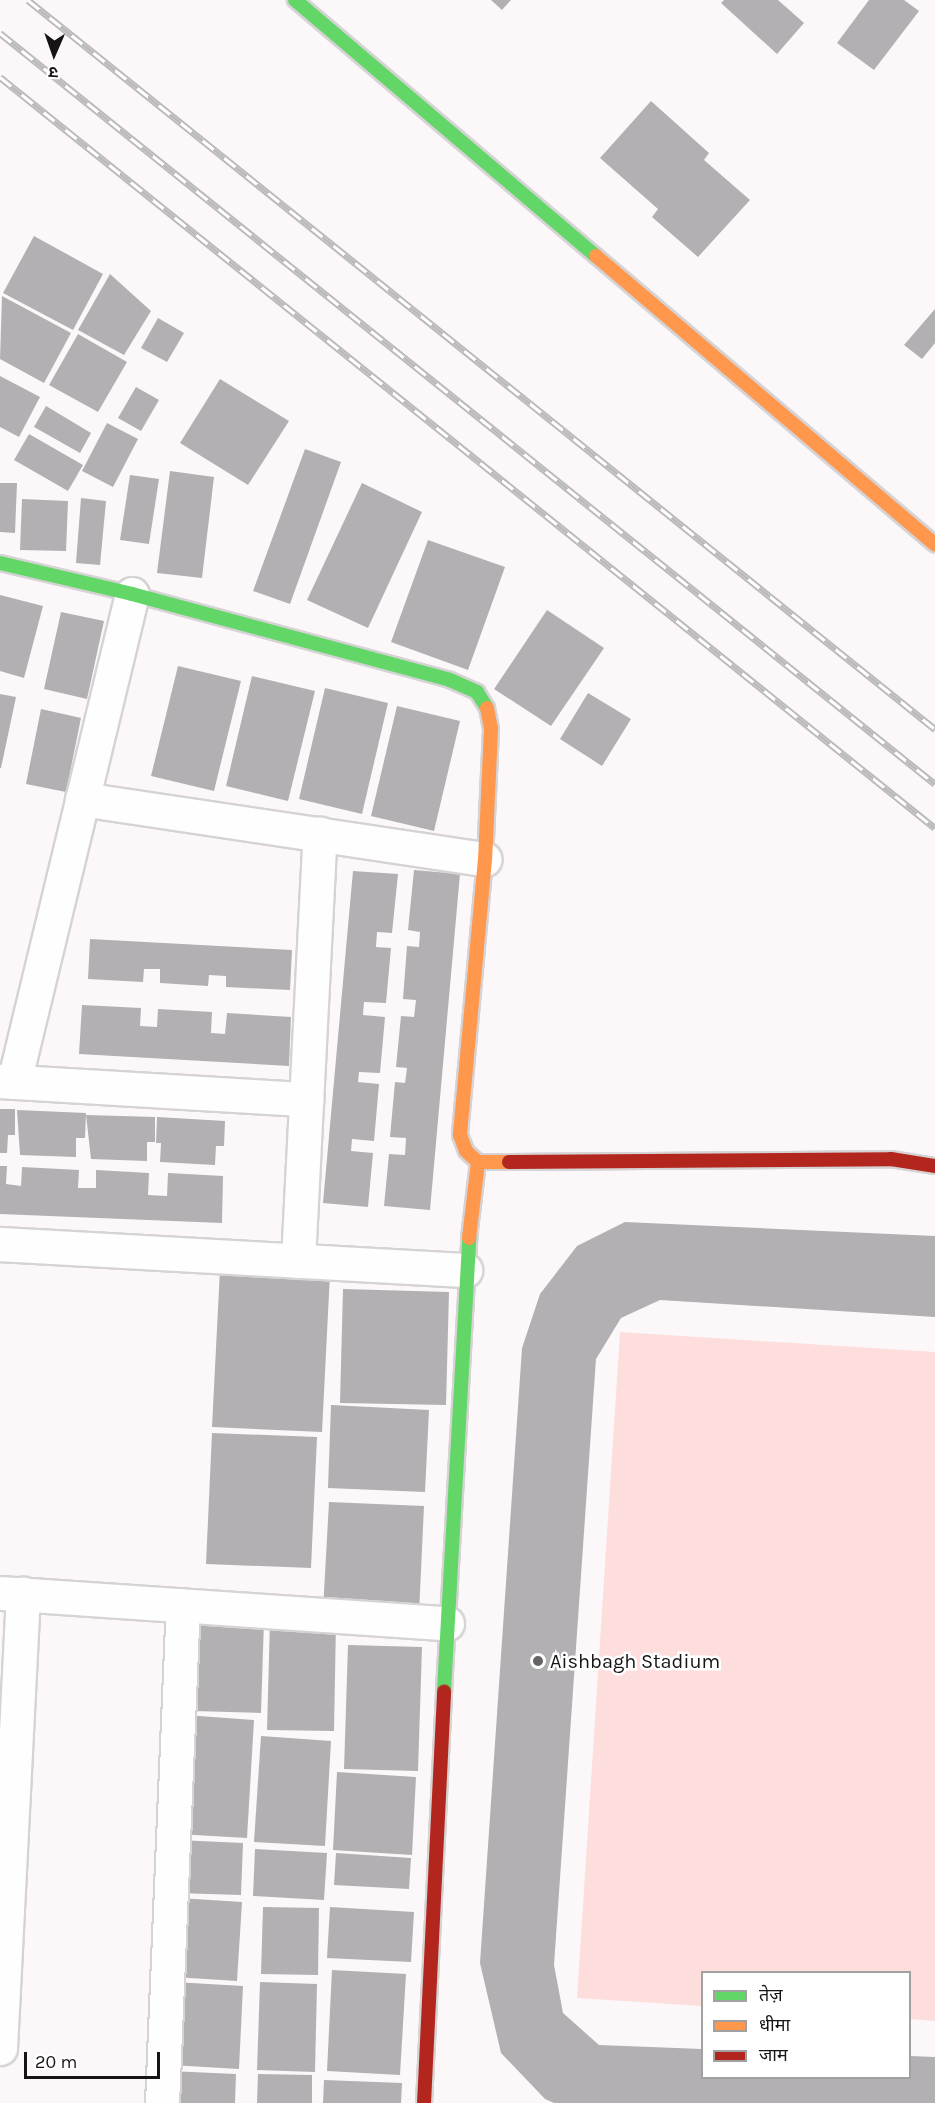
<!DOCTYPE html>
<html>
<head>
<meta charset="utf-8">
<style>
	body { margin:0 }
	#map { position:relative; width:935px; height:2103px; overflow:hidden; background:#fcf8fa; font-family:Karla,"Noto Sans Devanagari",sans-serif }
	div>[style] { position:absolute }
	.green>* { inset:0; background:#fedddd }
	.building>* { inset:0; background:#b2b0b2 }
	.roads { filter:drop-shadow(2px 0 #d6d3d5) drop-shadow(-2px 0 #d6d3d5) drop-shadow(0 2px #d6d3d5) drop-shadow(0 -2px #d6d3d5) }
	.street>* { height:33px; margin:-16.5px; padding:0 16.5px; transform-origin:16.5px; border-radius:16.5px; background:#fffefe }
	.fast>* { height:14px; margin:-7px; padding:0 7px; transform-origin:7px; border-radius:7px; background:#63d668 }
	.slow>* { height:14px; margin:-7px; padding:0 7px; transform-origin:7px; border-radius:7px; background:#ff974d }
	.jam>* { height:14px; margin:-7px; padding:0 7px; transform-origin:7px; border-radius:7px; background:#b3261e }
	.rail>* { height:7px; margin-top:-3.5px; transform-origin:0; background:repeating-linear-gradient(90deg,#fff 0 14px,#bcbbbc 0 28px); box-sizing:border-box; border-block:2px solid #bcbbbc }
	.dots>* { width:16px; height:16px; translate:-50% -50%; box-sizing:border-box; border:3px solid #fff; border-radius:50% }
	span { translate:-50% -50%; white-space:nowrap; text-align:center; line-height:1.15; -webkit-text-stroke:5px #fff; paint-order:stroke }
	.poi-label { font-size:20px; color:#171416 }
	.left { translate:0 -50%; text-align:left }
	.legend { position:absolute; left:701px; top:1971px; width:210px; height:108px; box-sizing:border-box; background:#fff; border:2px solid #a2a1a2; margin:0; padding:8px 10px; list-style:none; font-size:18px; color:#171416 }
	.legend li { display:flex; align-items:center; gap:12px; height:30px }
	.legend b { width:30px; border:2px solid #a2a1a2 }
	.north { position:absolute; left:24px; top:24px; width:60px; height:60px; -webkit-text-stroke:4px #fff; paint-order:stroke; rotate:182deg; font-size:16px; font-weight:700; line-height:24px; text-align:center; color:#171416 }
	.north::after { content:''; display:block; margin:auto; width:21px; height:27px; background:#171416; clip-path:polygon(50% 0,100% 100%,50% 72%,0 100%) }
	.scale { position:absolute; left:24px; top:2052px; width:136px; height:27px; box-sizing:border-box; border:3px solid #171416; border-top:0; padding-left:8px; font-size:18px; line-height:21px; white-space:nowrap; color:#171416; -webkit-text-stroke:4px #fff; paint-order:stroke }
</style>
</head>
<body>
<div id="map">
	<div class="green">
		<div style="clip-path:polygon(620px 1332px,935px 1352px,935px 2021px,910px 2019px,910px 1972px,702px 1972px,702px 2006px,577px 1998px)"></div>
	</div>
	<div class="building">
		<div style="clip-path:polygon(491px 0,511px 0,502px 10px)"></div>
		<div style="clip-path:polygon(724px 0,778px 0,804px 23px,777px 54px,721px 3px)"></div>
		<div style="clip-path:polygon(869px 0,904px 0,919px 11px,874px 70px,837px 43px)"></div>
		<div style="clip-path:polygon(651px 101px,709px 153px,704px 160px,750px 200px,698px 257px,652px 217px,658px 209px,600px 158px)"></div>
		<div style="clip-path:polygon(34px 236px,103px 274px,73px 330px,3px 293px)"></div>
		<div style="clip-path:polygon(110px 274px,151px 311px,124px 355px,78px 330px)"></div>
		<div style="clip-path:polygon(2px 296px,71px 333px,44px 383px,0 359px)"></div>
		<div style="clip-path:polygon(935px 309px,935px 343px,922px 359px,904px 345px)"></div>
		<div style="clip-path:polygon(158px 318px,184px 333px,167px 362px,141px 348px)"></div>
		<div style="clip-path:polygon(78px 334px,127px 362px,98px 412px,49px 385px)"></div>
		<div style="clip-path:polygon(0 376px,40px 397px,19px 437px,0 427px)"></div>
		<div style="clip-path:polygon(220px 379px,289px 421px,248px 485px,180px 443px)"></div>
		<div style="clip-path:polygon(136px 387px,159px 400px,141px 431px,118px 418px)"></div>
		<div style="clip-path:polygon(46px 406px,91px 433px,80px 453px,34px 427px)"></div>
		<div style="clip-path:polygon(107px 423px,138px 439px,113px 487px,82px 471px)"></div>
		<div style="clip-path:polygon(29px 434px,83px 465px,68px 491px,14px 460px)"></div>
		<div style="clip-path:polygon(305px 449px,341px 462px,290px 604px,253px 591px)"></div>
		<div style="clip-path:polygon(170px 471px,214px 477px,202px 578px,157px 573px)"></div>
		<div style="clip-path:polygon(130px 475px,159px 479px,149px 544px,120px 540px)"></div>
		<div style="clip-path:polygon(0 483px,17px 483px,15px 533px,0 532px)"></div>
		<div style="clip-path:polygon(362px 483px,422px 512px,368px 628px,307px 600px)"></div>
		<div style="clip-path:polygon(81px 498px,106px 501px,100px 565px,76px 563px)"></div>
		<div style="clip-path:polygon(22px 499px,68px 501px,66px 551px,20px 550px)"></div>
		<div style="clip-path:polygon(428px 540px,505px 567px,468px 670px,391px 642px)"></div>
		<div style="clip-path:polygon(0 595px,43px 606px,24px 678px,0 671px)"></div>
		<div style="clip-path:polygon(547px 610px,604px 648px,551px 726px,494px 689px)"></div>
		<div style="clip-path:polygon(61px 612px,104px 621px,87px 699px,44px 689px)"></div>
		<div style="clip-path:polygon(178px 666px,241px 681px,214px 791px,151px 776px)"></div>
		<div style="clip-path:polygon(252px 676px,315px 691px,288px 801px,226px 786px)"></div>
		<div style="clip-path:polygon(325px 688px,388px 703px,362px 814px,299px 799px)"></div>
		<div style="clip-path:polygon(588px 693px,631px 719px,602px 766px,560px 739px)"></div>
		<div style="clip-path:polygon(0 694px,16px 697px,1px 768px,0 768px)"></div>
		<div style="clip-path:polygon(397px 706px,460px 721px,434px 831px,371px 816px)"></div>
		<div style="clip-path:polygon(41px 709px,81px 718px,66px 792px,26px 784px)"></div>
		<div style="clip-path:polygon(414px 870px,460px 874px,430px 1210px,384px 1206px,389px 1154px,405px 1155px,406px 1138px,390px 1137px,395px 1082px,405px 1083px,407px 1068px,396px 1067px,401px 1016px,414px 1017px,416px 1000px,403px 999px,407px 946px,419px 947px,420px 932px,408px 930px)"></div>
		<div style="clip-path:polygon(353px 871px,398px 874px,392px 933px,377px 932px,376px 947px,391px 948px,386px 1003px,364px 1002px,363px 1015px,385px 1017px,380px 1073px,359px 1072px,358px 1082px,379px 1084px,374px 1141px,352px 1139px,351px 1151px,373px 1153px,368px 1207px,323px 1203px)"></div>
		<div style="clip-path:polygon(90px 939px,292px 950px,290px 990px,226px 987px,226px 976px,209px 975px,208px 986px,160px 983px,160px 969px,144px 969px,143px 982px,88px 979px)"></div>
		<div style="clip-path:polygon(82px 1005px,141px 1008px,140px 1026px,157px 1027px,158px 1009px,212px 1012px,211px 1033px,225px 1034px,227px 1013px,291px 1017px,289px 1066px,79px 1054px)"></div>
		<div style="clip-path:polygon(0 1109px,15px 1109px,15px 1135px,8px 1135px,7px 1153px,0 1153px)"></div>
		<div style="clip-path:polygon(17px 1110px,86px 1113px,85px 1138px,76px 1138px,76px 1157px,20px 1155px)"></div>
		<div style="clip-path:polygon(86px 1115px,155px 1117px,155px 1142px,147px 1142px,147px 1161px,91px 1159px)"></div>
		<div style="clip-path:polygon(157px 1117px,225px 1121px,224px 1146px,216px 1146px,215px 1165px,160px 1162px,161px 1143px,156px 1143px)"></div>
		<div style="clip-path:polygon(0 1166px,7px 1166px,6px 1184px,21px 1186px,22px 1167px,79px 1170px,78px 1188px,96px 1188px,96px 1170px,149px 1173px,148px 1195px,167px 1196px,168px 1173px,223px 1176px,222px 1223px,0 1214px)"></div>
		<div style="clip-path:polygon(625px 1222px,935px 1236px,935px 1317px,660px 1300px,621px 1318px,596px 1359px,554px 1965px,563px 2013px,599px 2045px,702px 2049px,702px 2078px,910px 2078px,910px 2056px,935px 2057px,935px 2103px,554px 2103px,545px 2099px,501px 2053px,480px 1963px,522px 1348px,540px 1294px,577px 1246px)"></div>
		<div style="clip-path:polygon(220px 1269px,330px 1274px,322px 1432px,212px 1427px)"></div>
		<div style="clip-path:polygon(343px 1289px,449px 1292px,446px 1405px,340px 1403px)"></div>
		<div style="clip-path:polygon(331px 1405px,429px 1410px,425px 1492px,328px 1488px)"></div>
		<div style="clip-path:polygon(212px 1433px,317px 1437px,311px 1568px,206px 1564px)"></div>
		<div style="clip-path:polygon(329px 1502px,424px 1506px,419px 1614px,323px 1610px)"></div>
		<div style="clip-path:polygon(196px 1618px,264px 1620px,261px 1713px,193px 1711px)"></div>
		<div style="clip-path:polygon(270px 1621px,336px 1622px,334px 1731px,267px 1730px)"></div>
		<div style="clip-path:polygon(348px 1645px,422px 1647px,418px 1771px,344px 1769px)"></div>
		<div style="clip-path:polygon(185px 1715px,254px 1720px,247px 1838px,177px 1834px)"></div>
		<div style="clip-path:polygon(261px 1736px,331px 1741px,325px 1846px,254px 1842px)"></div>
		<div style="clip-path:polygon(337px 1772px,416px 1777px,412px 1855px,333px 1850px)"></div>
		<div style="clip-path:polygon(178px 1840px,243px 1843px,241px 1895px,176px 1893px)"></div>
		<div style="clip-path:polygon(255px 1849px,327px 1853px,324px 1900px,253px 1896px)"></div>
		<div style="clip-path:polygon(336px 1853px,411px 1858px,409px 1889px,334px 1885px)"></div>
		<div style="clip-path:polygon(179px 1898px,242px 1902px,237px 1981px,174px 1977px)"></div>
		<div style="clip-path:polygon(263px 1907px,319px 1908px,318px 1975px,261px 1974px)"></div>
		<div style="clip-path:polygon(330px 1907px,414px 1912px,411px 1962px,327px 1958px)"></div>
		<div style="clip-path:polygon(332px 1970px,406px 1974px,400px 2075px,327px 2071px)"></div>
		<div style="clip-path:polygon(174px 1982px,243px 1986px,239px 2069px,170px 2065px)"></div>
		<div style="clip-path:polygon(260px 1982px,317px 1984px,315px 2072px,257px 2070px)"></div>
		<div style="clip-path:polygon(169px 2071px,236px 2074px,235px 2103px,168px 2103px)"></div>
		<div style="clip-path:polygon(258px 2074px,312px 2075px,312px 2103px,257px 2103px)"></div>
		<div style="clip-path:polygon(324px 2080px,402px 2083px,401px 2103px,323px 2103px)"></div>
	</div>
	<div class="roads">
		<div class="street">
			<div style="left:82px;top:799px;width:407px;rotate:8.5deg"></div>
			<div style="left:0;top:1081px;width:307px;rotate:3.4deg"></div>
			<div style="left:14px;top:1082px;width:502px;rotate:-76.41deg"></div>
			<div style="left:0;top:1244px;width:466px;rotate:3.2deg"></div>
			<div style="left:298px;top:1261px;width:428px;rotate:-87.1deg"></div>
			<div style="left:2px;top:1593px;width:446px;rotate:3.9deg"></div>
			<div style="left:0;top:2048px;width:455px;rotate:-87.1deg"></div>
			<div style="left:162px;top:2103px;width:498px;rotate:-87.6deg"></div>
		</div>
		<div class="fast">
			<div style="left:295px;top:0;width:395px;rotate:40.4deg"></div>
			<div style="left:0;top:563px;width:136px;rotate:13.2deg"></div>
			<div style="left:132px;top:594px;width:329px;rotate:15.1deg"></div>
			<div style="left:450px;top:680px;width:30px;rotate:24deg"></div>
			<div style="left:477px;top:692px;width:19px;rotate:58deg"></div>
			<div style="left:444px;top:1691px;width:454px;rotate:-86.8deg"></div>
		</div>
		<div class="slow">
			<div style="left:596px;top:256px;width:445px;rotate:40.4deg"></div>
			<div style="left:487px;top:708px;width:21px;rotate:79deg"></div>
			<div style="left:491px;top:729px;width:130px;rotate:92.6deg"></div>
			<div style="left:485px;top:859px;width:277px;rotate:95.2deg"></div>
			<div style="left:460px;top:1135px;width:17px;rotate:69deg"></div>
			<div style="left:466px;top:1151px;width:16px;rotate:43deg"></div>
			<div style="left:478px;top:1162px;width:31px"></div>
			<div style="left:469px;top:1238px;width:77px;rotate:-83.2deg"></div>
		</div>
		<div class="jam">
			<div style="left:509px;top:1162px;width:382px;rotate:-0.4deg"></div>
			<div style="left:891px;top:1159px;width:45px;rotate:9deg"></div>
			<div style="left:424px;top:2103px;width:412px;rotate:-87.2deg"></div>
		</div>
	</div>
	<div class="rail">
		<div style="left:28px;top:0;width:1164px;rotate:38.79deg"></div>
		<div style="left:0;top:33px;width:1199px;rotate:38.77deg"></div>
		<div style="left:0;top:77px;width:1199px;rotate:38.77deg"></div>
	</div>
	<div class="dots">
		<div style="left:538px;top:1661px;background:#676466"></div>
	</div>
	<div class="poi-label">
		<span class="left" style="left:550px;top:1661px">Aishbagh Stadium</span>
	</div>
	<ul class="legend">
	<li><b style="height:8px;background:#63d668"></b>तेज़</li>
	<li><b style="height:8px;background:#ff974d"></b>धीमा</li>
	<li><b style="height:8px;background:#b3261e"></b>जाम</li>
	</ul>
	<div class="north">उ</div>
	<div class="scale">20 m</div>
</div>
</body>
</html>
